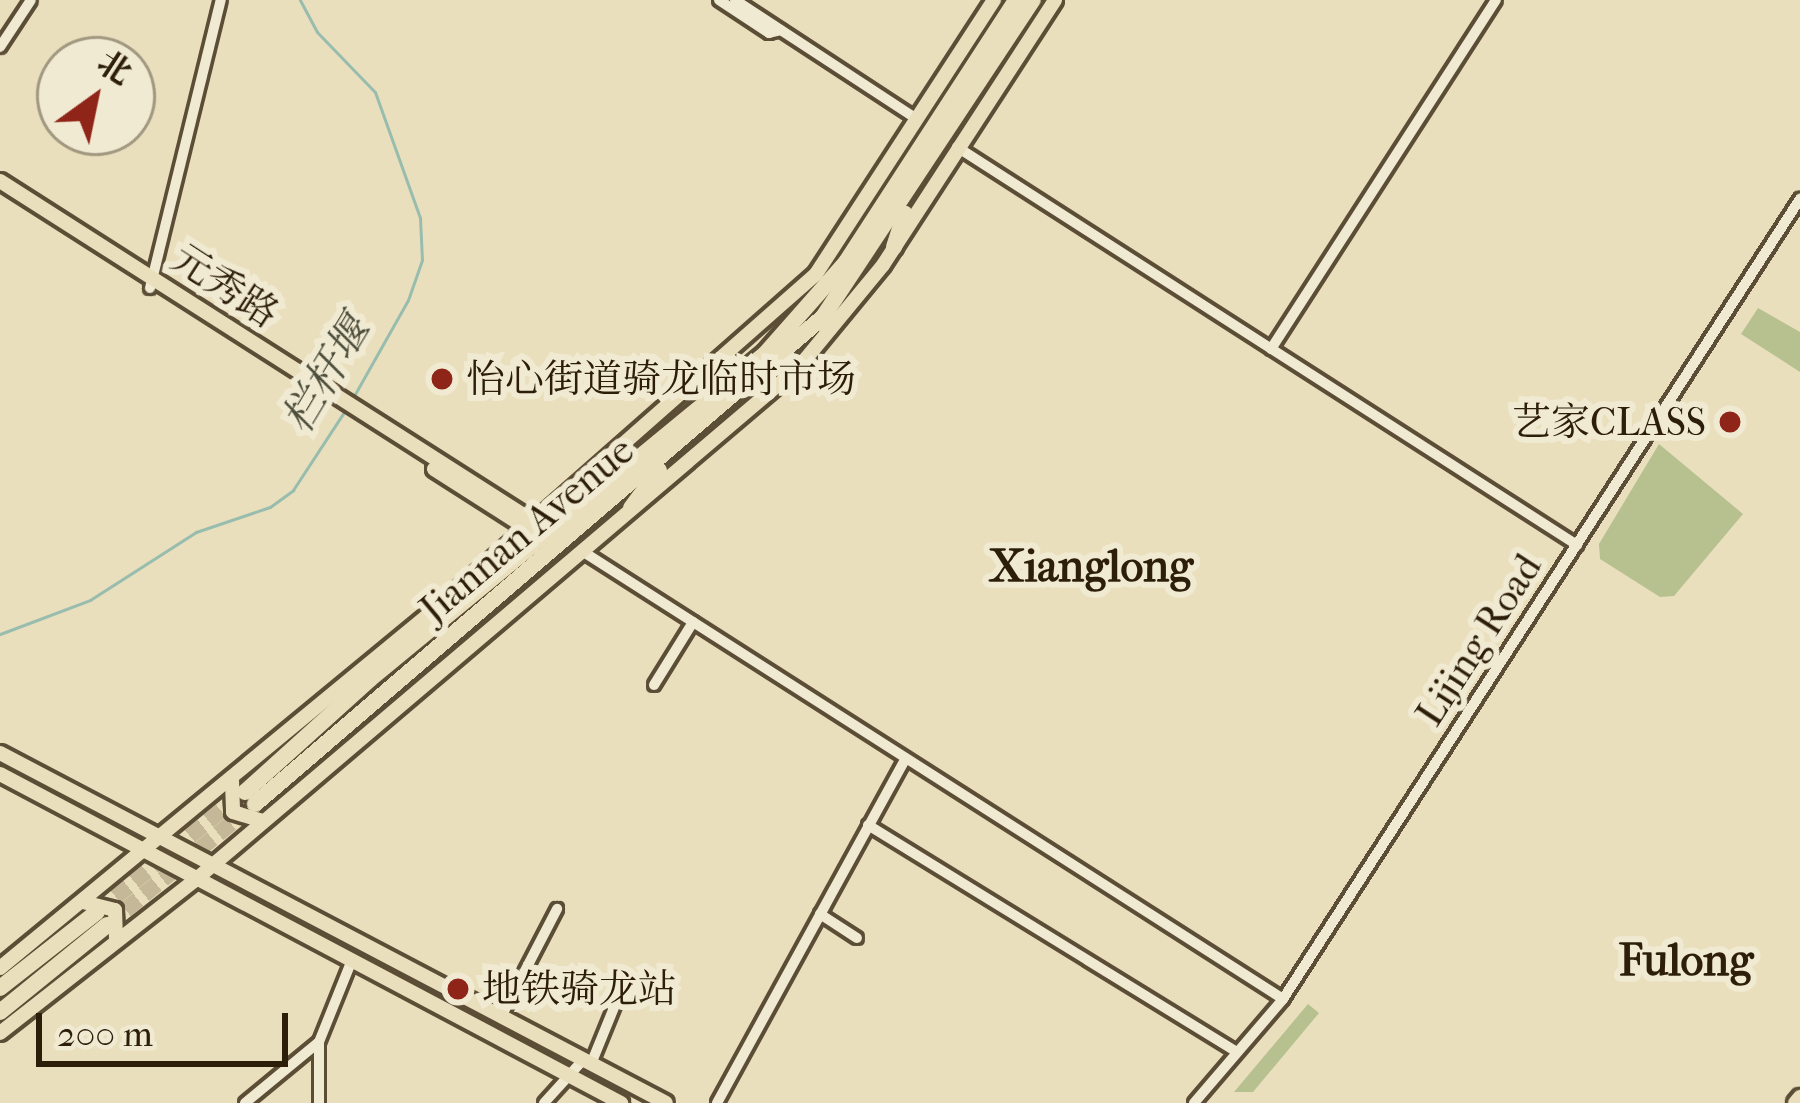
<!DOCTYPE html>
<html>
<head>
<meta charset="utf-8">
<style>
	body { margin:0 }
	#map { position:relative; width:1800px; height:1103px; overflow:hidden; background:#eadfbc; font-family:"IM FELL French Canon","Noto Serif SC",serif }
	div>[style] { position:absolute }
	.green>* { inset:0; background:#b7c190 }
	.stream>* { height:3px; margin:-1.5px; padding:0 1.5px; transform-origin:1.5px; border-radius:1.5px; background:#98bdae }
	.highway-tunnel>* { height:16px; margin-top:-8px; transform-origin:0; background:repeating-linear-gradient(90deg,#c4b898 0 16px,transparent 0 24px) }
	.roads { filter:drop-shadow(3px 0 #5c4e36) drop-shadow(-3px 0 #5c4e36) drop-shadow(0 3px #5c4e36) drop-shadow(0 -3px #5c4e36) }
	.minor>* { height:10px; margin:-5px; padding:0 5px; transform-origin:5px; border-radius:5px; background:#f1ead3 }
	.major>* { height:14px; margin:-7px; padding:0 7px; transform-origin:7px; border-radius:7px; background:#eadfbc }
	.highway>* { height:16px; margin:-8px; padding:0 8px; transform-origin:8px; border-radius:8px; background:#eadfbc }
	.dots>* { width:33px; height:33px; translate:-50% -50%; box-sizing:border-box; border:6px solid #f1ead3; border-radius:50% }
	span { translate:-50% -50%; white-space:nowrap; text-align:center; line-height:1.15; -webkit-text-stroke:12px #f1ead3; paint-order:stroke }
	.street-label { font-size:39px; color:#2c1e09 }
	.poi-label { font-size:39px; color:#2c1e09 }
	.left { translate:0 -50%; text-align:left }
	.right { translate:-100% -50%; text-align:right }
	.water-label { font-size:42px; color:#4c4e3b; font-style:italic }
	.quarter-label { font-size:45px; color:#2c1e09; font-weight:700 }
	.north { position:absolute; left:36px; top:36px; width:120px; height:120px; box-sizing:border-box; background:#f1ead3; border:3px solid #a29882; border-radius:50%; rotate:33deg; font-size:33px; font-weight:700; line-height:48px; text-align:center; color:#2c1e09 }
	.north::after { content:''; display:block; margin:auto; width:42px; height:54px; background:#8f2418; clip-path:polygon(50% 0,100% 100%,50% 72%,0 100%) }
	.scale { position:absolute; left:36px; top:1013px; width:252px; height:54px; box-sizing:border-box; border:6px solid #2c1e09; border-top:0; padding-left:15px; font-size:36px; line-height:42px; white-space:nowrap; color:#2c1e09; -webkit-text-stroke:9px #f1ead3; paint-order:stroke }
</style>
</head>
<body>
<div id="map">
	<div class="green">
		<div style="clip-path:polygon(1758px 308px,1800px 332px,1800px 372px,1741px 334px)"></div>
		<div style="clip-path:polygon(1659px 444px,1743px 514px,1674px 596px,1660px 597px,1600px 559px,1599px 544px)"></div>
		<div style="clip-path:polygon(1308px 1004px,1319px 1013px,1253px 1092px,1234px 1092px)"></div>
	</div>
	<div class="stream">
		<div style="left:300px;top:0;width:36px;rotate:62deg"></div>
		<div style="left:317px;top:32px;width:83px;rotate:46deg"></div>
		<div style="left:375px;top:92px;width:134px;rotate:70.3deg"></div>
		<div style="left:420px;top:218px;width:42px;rotate:87.3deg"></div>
		<div style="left:422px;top:260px;width:42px;rotate:109.3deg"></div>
		<div style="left:408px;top:300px;width:116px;rotate:119.4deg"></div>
		<div style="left:0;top:634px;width:96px;rotate:-20.7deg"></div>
		<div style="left:90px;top:600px;width:126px;rotate:-32.7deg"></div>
		<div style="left:196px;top:532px;width:78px;rotate:-18.7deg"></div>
		<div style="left:270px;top:507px;width:29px;rotate:-36deg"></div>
		<div style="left:293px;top:490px;width:97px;rotate:-56.8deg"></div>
	</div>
	<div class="highway-tunnel">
		<div style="left:97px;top:912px;width:183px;rotate:-39.2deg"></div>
		<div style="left:107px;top:925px;width:185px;rotate:-39.3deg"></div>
	</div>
	<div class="roads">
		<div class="minor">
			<div style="left:719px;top:0;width:60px;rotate:33.4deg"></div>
			<div style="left:769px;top:33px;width:12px;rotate:-14deg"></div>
			<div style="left:735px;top:0;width:217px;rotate:33.2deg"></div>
			<div style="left:0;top:47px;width:56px;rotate:-56.6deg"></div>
			<div style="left:957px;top:147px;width:737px;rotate:32.7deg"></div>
			<div style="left:150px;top:288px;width:297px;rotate:-76.2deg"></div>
			<div style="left:1271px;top:349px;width:415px;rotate:-57.2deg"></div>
			<div style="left:582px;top:551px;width:832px;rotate:32.58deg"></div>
			<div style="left:654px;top:685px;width:74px;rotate:-58.2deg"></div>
			<div style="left:868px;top:825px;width:433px;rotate:31.6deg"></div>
			<div style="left:820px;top:914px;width:44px;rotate:33deg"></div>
			<div style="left:501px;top:1017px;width:122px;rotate:-62.6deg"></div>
			<div style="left:591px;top:1064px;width:87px;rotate:-67.8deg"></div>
			<div style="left:245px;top:1103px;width:96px;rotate:-39.5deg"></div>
			<div style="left:319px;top:1103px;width:61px;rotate:-90deg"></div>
			<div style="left:319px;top:1042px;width:88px;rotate:-68.1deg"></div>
			<div style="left:544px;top:1103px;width:58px;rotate:-47.8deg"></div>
			<div style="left:717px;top:1103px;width:393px;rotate:-61.3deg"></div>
			<div style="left:1194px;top:1103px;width:137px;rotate:-49.4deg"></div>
			<div style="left:1283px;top:999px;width:953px;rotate:-57.13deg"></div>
		</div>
		<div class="major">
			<div style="left:0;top:181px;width:636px;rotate:32.54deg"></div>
			<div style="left:434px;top:469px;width:112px;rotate:32.6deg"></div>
			<div style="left:0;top:753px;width:752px;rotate:27.72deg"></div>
			<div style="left:0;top:774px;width:703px;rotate:27.91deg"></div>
			<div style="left:232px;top:781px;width:31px;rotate:88deg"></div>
			<div style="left:233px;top:812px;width:31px;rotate:17deg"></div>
			<div style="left:83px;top:902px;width:33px;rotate:14deg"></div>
			<div style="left:115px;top:910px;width:30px;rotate:88deg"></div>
			<div style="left:0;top:968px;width:577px;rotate:-39.51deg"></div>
			<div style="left:445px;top:601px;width:495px;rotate:-41.4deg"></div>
			<div style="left:816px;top:274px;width:327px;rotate:-57deg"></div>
			<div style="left:0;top:1033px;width:246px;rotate:-38.1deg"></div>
			<div style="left:194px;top:881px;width:794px;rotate:-40.35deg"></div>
			<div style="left:799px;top:367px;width:132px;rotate:-50.5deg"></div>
			<div style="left:883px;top:265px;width:316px;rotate:-57deg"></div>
			<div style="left:1795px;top:1103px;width:8px;rotate:-50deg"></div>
		</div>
		<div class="highway">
			<div style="left:894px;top:247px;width:35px;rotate:-72deg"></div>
			<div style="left:631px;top:508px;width:47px;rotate:-53.6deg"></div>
			<div style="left:445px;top:601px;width:35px;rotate:-24deg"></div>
			<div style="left:245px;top:792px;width:169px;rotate:-42.1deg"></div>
			<div style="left:370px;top:679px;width:512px;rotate:-39.45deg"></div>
			<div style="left:765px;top:354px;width:123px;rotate:-48.6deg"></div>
			<div style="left:846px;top:262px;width:312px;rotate:-57deg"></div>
			<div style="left:255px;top:804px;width:748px;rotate:-40.61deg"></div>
			<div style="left:823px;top:317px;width:380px;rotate:-56.5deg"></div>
			<div style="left:0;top:988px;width:123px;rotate:-38.1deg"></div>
			<div style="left:0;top:1012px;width:138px;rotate:-39.1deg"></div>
		</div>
	</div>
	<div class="dots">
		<div style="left:442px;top:379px;background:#8f2418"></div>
		<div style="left:1730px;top:422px;background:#8f2418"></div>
		<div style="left:458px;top:989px;background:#8f2418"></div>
	</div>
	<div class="street-label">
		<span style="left:225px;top:286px;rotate:33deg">元秀路</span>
		<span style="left:527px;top:530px;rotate:-40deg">Jiannan Avenue</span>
		<span style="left:1479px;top:640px;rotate:-57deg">Lijing Road</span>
	</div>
	<div class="poi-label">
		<span class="left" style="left:466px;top:379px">怡心街道骑龙临时市场</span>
		<span class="right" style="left:1706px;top:422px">艺家CLASS</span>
		<span class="left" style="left:482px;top:989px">地铁骑龙站</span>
	</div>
	<div class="water-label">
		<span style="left:327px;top:375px;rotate:-59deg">栏杆堰</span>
	</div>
	<div class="quarter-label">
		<span style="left:1091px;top:567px">Xianglong</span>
		<span style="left:1686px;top:961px">Fulong</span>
	</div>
	<div class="north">北</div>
	<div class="scale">200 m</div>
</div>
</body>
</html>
